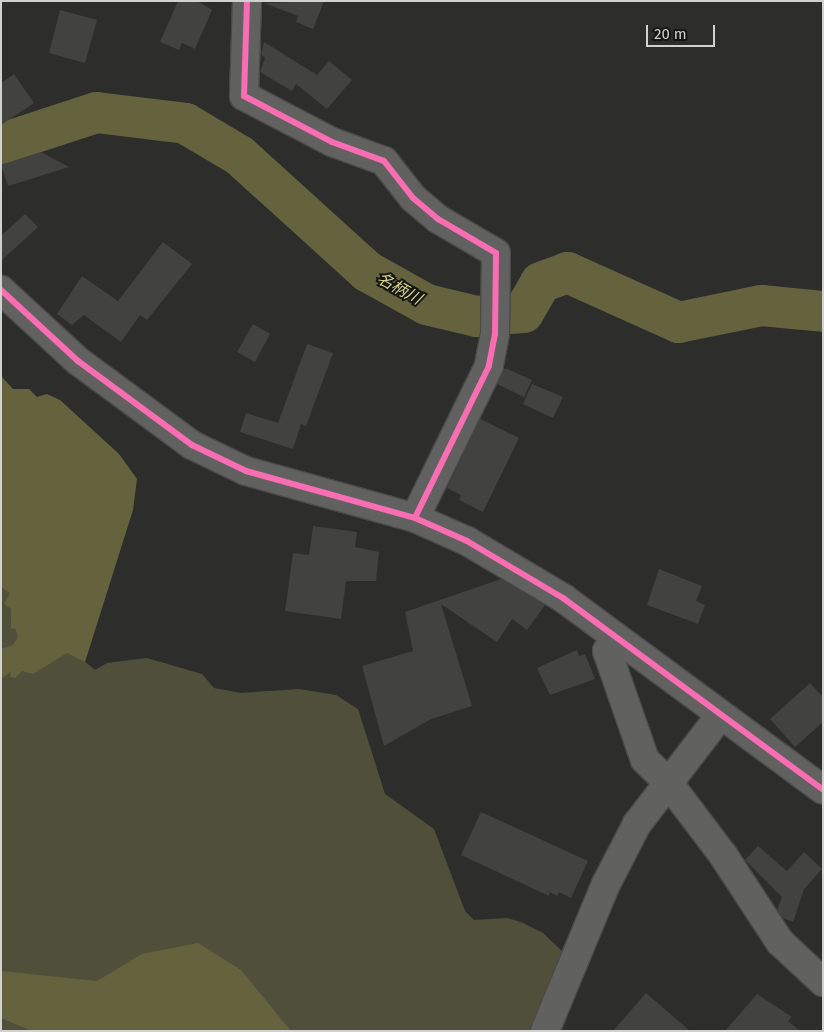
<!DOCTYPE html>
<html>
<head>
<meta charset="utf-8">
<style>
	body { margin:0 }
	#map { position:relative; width:824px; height:1032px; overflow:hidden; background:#2d2d2c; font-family:"Fira Sans","Noto Sans JP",sans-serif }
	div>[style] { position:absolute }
	.green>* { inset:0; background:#50503a }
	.water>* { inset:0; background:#64633e }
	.river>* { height:41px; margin:-20.5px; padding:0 20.5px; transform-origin:20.5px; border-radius:20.5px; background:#64633e }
	.building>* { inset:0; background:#424241 }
	.roads { filter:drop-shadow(1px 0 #4a4a49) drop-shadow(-1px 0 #4a4a49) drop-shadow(0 1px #4a4a49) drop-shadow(0 -1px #4a4a49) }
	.minor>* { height:28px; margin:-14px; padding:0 14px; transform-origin:14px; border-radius:14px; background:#616160 }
	.cycleway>* { height:6px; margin:-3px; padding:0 3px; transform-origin:3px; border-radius:3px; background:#f96db3 }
	span { translate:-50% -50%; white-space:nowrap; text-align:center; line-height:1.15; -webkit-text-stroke:4px #161615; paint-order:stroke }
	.water-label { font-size:16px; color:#d4d38f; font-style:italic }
	.frame { position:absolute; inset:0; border:2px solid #d1d1cf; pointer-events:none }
	.scale { position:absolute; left:646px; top:25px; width:69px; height:22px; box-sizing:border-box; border:2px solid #d1d1cf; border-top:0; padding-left:6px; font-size:15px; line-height:18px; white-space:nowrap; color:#d1d1cf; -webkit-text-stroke:4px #161615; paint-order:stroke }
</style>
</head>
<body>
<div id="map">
	<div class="green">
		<div style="clip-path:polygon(1px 545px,66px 646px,95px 670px,107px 663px,147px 658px,202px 674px,214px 688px,241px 693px,299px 689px,336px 695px,358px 709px,385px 794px,434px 829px,465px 911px,474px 920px,508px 918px,523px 923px,543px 933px,565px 954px,544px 1031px,1px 1031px)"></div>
	</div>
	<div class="water">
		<div style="clip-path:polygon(1px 376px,13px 389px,29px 389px,37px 397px,47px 394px,60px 400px,119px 454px,137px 479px,133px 510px,85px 662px,67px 653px,33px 674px,22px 671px,15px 678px,10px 677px,11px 672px,1px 679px,1px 649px,13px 645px,18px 637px,15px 628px,11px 629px,11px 609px,4px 604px,10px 593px,1px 587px)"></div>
		<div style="clip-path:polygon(198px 943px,241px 970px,291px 1031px,32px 1031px,1px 1018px,1px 971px,97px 981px,142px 954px)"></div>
	</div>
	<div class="river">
		<div style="left:1px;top:143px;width:100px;rotate:-18.1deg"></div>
		<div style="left:96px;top:112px;width:90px;rotate:7deg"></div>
		<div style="left:185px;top:123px;width:63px;rotate:30.7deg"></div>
		<div style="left:239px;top:155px;width:173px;rotate:42.2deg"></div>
		<div style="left:367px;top:271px;width:68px;rotate:29.2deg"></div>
		<div style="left:426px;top:304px;width:51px;rotate:13.5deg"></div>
		<div style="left:476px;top:316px;width:47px;rotate:-4.9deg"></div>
		<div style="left:523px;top:312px;width:34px;rotate:-60deg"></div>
		<div style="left:540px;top:282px;width:29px;rotate:-20deg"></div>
		<div style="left:567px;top:272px;width:122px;rotate:24.2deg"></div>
		<div style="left:678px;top:322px;width:85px;rotate:-11.6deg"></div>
		<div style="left:761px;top:305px;width:62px;rotate:5.5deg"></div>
	</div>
	<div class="building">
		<div style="clip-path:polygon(178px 1px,197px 1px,212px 10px,195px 49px,182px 43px,179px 50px,160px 42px)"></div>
		<div style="clip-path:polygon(324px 1px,313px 29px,296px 22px,298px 16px,264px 3px)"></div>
		<div style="clip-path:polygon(60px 10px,97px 20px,85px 63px,49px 53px)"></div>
		<div style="clip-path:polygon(264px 42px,317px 75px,329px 61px,352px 80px,327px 109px,296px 84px,292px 91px,260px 72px,265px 58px,261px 54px)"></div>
		<div style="clip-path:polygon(14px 74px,34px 103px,1px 125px,1px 83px)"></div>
		<div style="clip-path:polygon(41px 152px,69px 167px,8px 186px,1px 165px)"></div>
		<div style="clip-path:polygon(25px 214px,38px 227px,1px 261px,1px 236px)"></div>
		<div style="clip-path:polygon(163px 242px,192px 264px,147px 320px,140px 315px,121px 342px,84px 315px,72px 325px,57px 314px,82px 276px,118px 301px)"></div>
		<div style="clip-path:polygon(253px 324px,270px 334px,255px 362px,237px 352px)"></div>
		<div style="clip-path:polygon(307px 344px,333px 353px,306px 426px,301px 424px,293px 449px,240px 432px,246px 413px,278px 423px)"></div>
		<div style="clip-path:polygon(505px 368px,532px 380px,524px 397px,497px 384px)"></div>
		<div style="clip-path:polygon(532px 384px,563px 397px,553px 418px,523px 404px)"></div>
		<div style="clip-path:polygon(480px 419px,519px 438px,483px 512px,459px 500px,461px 495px,447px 488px)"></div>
		<div style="clip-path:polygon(313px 526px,357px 532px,355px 547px,379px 552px,376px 581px,346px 581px,341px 619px,285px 611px,293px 553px,309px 555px)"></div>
		<div style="clip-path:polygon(659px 569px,702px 586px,696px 601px,705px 605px,698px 624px,647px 605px)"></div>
		<div style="clip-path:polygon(501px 579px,545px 605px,527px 630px,512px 619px,497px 642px,441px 604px,472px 706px,431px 719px,384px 746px,362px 666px,413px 651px,405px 612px)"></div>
		<div style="clip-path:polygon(577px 650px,579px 656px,585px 654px,595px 679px,550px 695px,537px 668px)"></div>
		<div style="clip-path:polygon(810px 683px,823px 697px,823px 722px,795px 747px,770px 719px)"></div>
		<div style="clip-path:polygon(481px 812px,588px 861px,571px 898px,559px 892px,557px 896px,550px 892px,549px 896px,461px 855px)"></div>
		<div style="clip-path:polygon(758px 846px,787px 871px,804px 852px,822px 869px,804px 889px,793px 922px,783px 918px,777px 910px,782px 897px,745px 860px)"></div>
		<div style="clip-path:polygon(646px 993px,690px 1031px,613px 1031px)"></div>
		<div style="clip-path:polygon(757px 994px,792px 1017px,788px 1021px,800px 1031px,725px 1031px)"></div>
	</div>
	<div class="roads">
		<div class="minor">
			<div style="left:247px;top:1px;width:95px;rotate:91.8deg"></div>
			<div style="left:244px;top:96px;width:99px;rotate:27.6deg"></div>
			<div style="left:332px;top:142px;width:55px;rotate:20.1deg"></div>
			<div style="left:384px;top:161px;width:47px;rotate:51.9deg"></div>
			<div style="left:413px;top:198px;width:33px;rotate:40deg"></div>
			<div style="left:438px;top:219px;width:67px;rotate:30.4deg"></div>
			<div style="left:496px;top:253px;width:81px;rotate:90.7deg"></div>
			<div style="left:495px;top:334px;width:33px;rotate:101deg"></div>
			<div style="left:489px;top:366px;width:169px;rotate:116deg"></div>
			<div style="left:1px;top:290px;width:105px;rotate:42.7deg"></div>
			<div style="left:78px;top:361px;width:142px;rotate:36.4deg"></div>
			<div style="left:192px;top:445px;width:60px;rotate:25.7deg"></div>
			<div style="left:246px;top:471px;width:175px;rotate:15.5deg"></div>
			<div style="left:415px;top:518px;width:57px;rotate:23.9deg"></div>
			<div style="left:467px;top:541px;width:112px;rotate:30.7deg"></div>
			<div style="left:563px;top:598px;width:323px;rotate:36.4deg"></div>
			<div style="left:616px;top:639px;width:15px;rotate:127deg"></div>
			<div style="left:607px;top:651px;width:115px;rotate:70.8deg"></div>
			<div style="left:645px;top:760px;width:30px;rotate:44deg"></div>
			<div style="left:667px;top:781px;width:93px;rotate:52.9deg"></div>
			<div style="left:723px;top:855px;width:104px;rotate:56.8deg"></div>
			<div style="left:780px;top:942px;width:59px;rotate:42.9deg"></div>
			<div style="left:545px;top:1031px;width:159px;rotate:-67.5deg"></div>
			<div style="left:606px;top:884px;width:68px;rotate:-62.7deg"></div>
			<div style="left:637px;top:824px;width:136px;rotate:-52.5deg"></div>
		</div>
	</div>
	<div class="cycleway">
		<div style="left:247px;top:1px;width:95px;rotate:91.8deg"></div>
		<div style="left:244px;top:96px;width:99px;rotate:27.6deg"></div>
		<div style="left:332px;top:142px;width:55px;rotate:20.1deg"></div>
		<div style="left:384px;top:161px;width:47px;rotate:51.9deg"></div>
		<div style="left:413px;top:198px;width:33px;rotate:40deg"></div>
		<div style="left:438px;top:219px;width:67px;rotate:30.4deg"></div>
		<div style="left:496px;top:253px;width:81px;rotate:90.7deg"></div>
		<div style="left:495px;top:334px;width:33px;rotate:101deg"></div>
		<div style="left:489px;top:366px;width:169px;rotate:116deg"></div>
		<div style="left:1px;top:290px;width:105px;rotate:42.7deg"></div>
		<div style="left:78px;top:361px;width:142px;rotate:36.4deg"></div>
		<div style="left:192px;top:445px;width:60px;rotate:25.7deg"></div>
		<div style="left:246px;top:471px;width:175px;rotate:15.5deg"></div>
		<div style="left:415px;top:518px;width:57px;rotate:23.9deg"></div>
		<div style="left:467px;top:541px;width:112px;rotate:30.7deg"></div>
		<div style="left:563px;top:598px;width:323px;rotate:36.4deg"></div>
	</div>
	<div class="water-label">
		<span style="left:399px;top:289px;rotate:29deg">名柄川</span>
	</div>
	<div class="frame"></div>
	<div class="scale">20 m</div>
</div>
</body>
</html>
